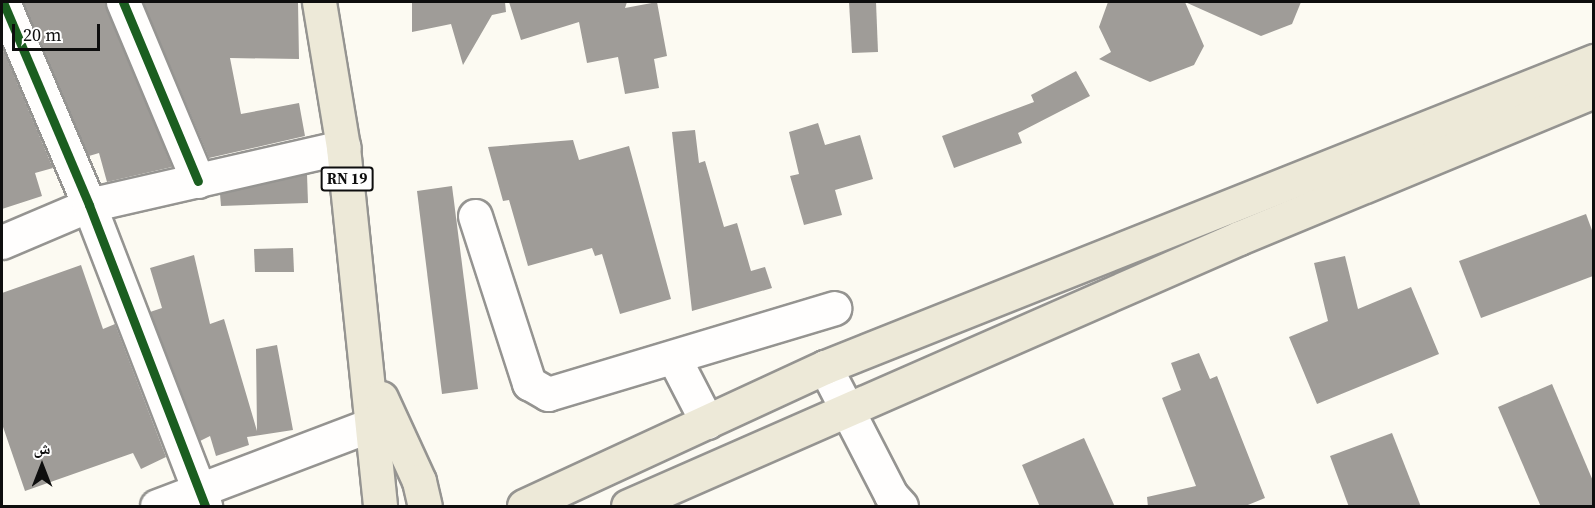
<!DOCTYPE html>
<html>
<head>
<meta charset="utf-8">
<style>
	body { margin:0 }
	#map { position:relative; width:1595px; height:508px; overflow:hidden; background:#fcfaf2; font-family:"Source Serif 4","Noto Naskh Arabic",serif }
	div>[style] { position:absolute }
	.building>* { inset:0; background:#9f9c98 }
	.roads { filter:drop-shadow(2px 0 #959491) drop-shadow(-2px 0 #959491) drop-shadow(0 2px #959491) drop-shadow(0 -2px #959491) }
	.minor>* { height:33px; margin:-16.5px; padding:0 16.5px; transform-origin:16.5px; border-radius:16.5px; background:#fffefd }
	.major>* { height:33px; margin:-16.5px; padding:0 16.5px; transform-origin:16.5px; border-radius:16.5px; background:#ede9d8 }
	.cycleway>* { height:9px; margin:-4.5px; padding:0 4.5px; transform-origin:4.5px; border-radius:4.5px; background:#1b5e20 }
	span { translate:-50% -50%; white-space:nowrap; text-align:center; line-height:1.15; -webkit-text-stroke:6px #fff; paint-order:stroke }
	.shield-label span { padding:2px 4px; background:#fff; border:2px solid; border-radius:4px; -webkit-text-stroke-width:0 }
	.shield-label { font-size:15px; color:#0e0e0e; font-weight:700 }
	.frame { position:absolute; inset:0; border:3px solid #0e0e0e; pointer-events:none }
	.north { position:absolute; left:12px; top:436px; width:60px; height:60px; -webkit-text-stroke:4px #fff; paint-order:stroke; rotate:0deg; font-size:16px; font-weight:700; line-height:24px; text-align:center; color:#0e0e0e }
	.north::after { content:''; display:block; margin:auto; width:21px; height:27px; background:#0e0e0e; clip-path:polygon(50% 0,100% 100%,50% 72%,0 100%) }
	.scale { position:absolute; left:12px; top:24px; width:88px; height:27px; box-sizing:border-box; border:3px solid #0e0e0e; border-top:0; padding-left:8px; font-size:18px; line-height:21px; white-space:nowrap; color:#0e0e0e; -webkit-text-stroke:4px #fff; paint-order:stroke }
</style>
</head>
<body>
<div id="map">
	<div class="building">
		<div style="clip-path:polygon(23px 2px,105px 2px,172px 167px,107px 182px,99px 153px,89px 156px)"></div>
		<div style="clip-path:polygon(143px 2px,298px 2px,299px 59px,230px 58px,241px 114px,299px 103px,305px 136px,209px 158px)"></div>
		<div style="clip-path:polygon(412px 2px,505px 2px,506px 12px,492px 15px,463px 65px,451px 24px,412px 32px)"></div>
		<div style="clip-path:polygon(509px 2px,627px 2px,625px 8px,657px 2px,667px 56px,654px 59px,659px 88px,625px 94px,618px 57px,587px 63px,579px 22px,521px 40px)"></div>
		<div style="clip-path:polygon(849px 2px,876px 2px,878px 52px,852px 53px)"></div>
		<div style="clip-path:polygon(1108px 2px,1185px 2px,1204px 46px,1194px 65px,1150px 82px,1099px 59px,1111px 52px,1099px 27px)"></div>
		<div style="clip-path:polygon(1185px 2px,1301px 2px,1292px 24px,1261px 36px)"></div>
		<div style="clip-path:polygon(2px 47px,53px 168px,35px 173px,42px 196px,2px 209px)"></div>
		<div style="clip-path:polygon(1076px 71px,1090px 96px,1018px 133px,1022px 143px,954px 168px,942px 136px,1034px 102px,1031px 95px)"></div>
		<div style="clip-path:polygon(818px 123px,825px 145px,860px 135px,873px 179px,835px 190px,842px 215px,804px 225px,790px 176px,799px 174px,789px 132px)"></div>
		<div style="clip-path:polygon(695px 130px,699px 163px,705px 161px,724px 227px,737px 223px,751px 271px,765px 267px,772px 288px,692px 311px,672px 132px)"></div>
		<div style="clip-path:polygon(573px 140px,579px 160px,629px 146px,671px 299px,620px 314px,602px 254px,595px 256px,592px 248px,528px 266px,509px 200px,503px 201px,488px 147px)"></div>
		<div style="clip-path:polygon(307px 174px,308px 203px,221px 206px,220px 194px)"></div>
		<div style="clip-path:polygon(452px 186px,478px 389px,442px 394px,417px 191px)"></div>
		<div style="clip-path:polygon(1586px 214px,1593px 233px,1593px 276px,1481px 318px,1459px 261px)"></div>
		<div style="clip-path:polygon(293px 248px,294px 272px,255px 272px,254px 249px)"></div>
		<div style="clip-path:polygon(194px 255px,210px 324px,224px 319px,257px 431px,256px 349px,277px 345px,293px 430px,247px 437px,249px 445px,216px 456px,210px 436px,200px 441px,150px 312px,162px 308px,150px 268px)"></div>
		<div style="clip-path:polygon(1345px 256px,1358px 309px,1411px 287px,1439px 354px,1317px 404px,1289px 337px,1328px 321px,1314px 263px)"></div>
		<div style="clip-path:polygon(81px 265px,103px 329px,115px 324px,166px 457px,141px 469px,133px 453px,25px 491px,2px 424px,2px 293px)"></div>
		<div style="clip-path:polygon(1199px 353px,1210px 379px,1217px 376px,1265px 498px,1243px 507px,1148px 507px,1147px 497px,1196px 486px,1162px 398px,1181px 390px,1171px 363px)"></div>
		<div style="clip-path:polygon(1552px 384px,1593px 481px,1593px 507px,1541px 507px,1498px 407px)"></div>
		<div style="clip-path:polygon(1392px 433px,1421px 507px,1349px 507px,1330px 456px)"></div>
		<div style="clip-path:polygon(1084px 438px,1115px 507px,1040px 507px,1022px 465px)"></div>
	</div>
	<div class="roads">
		<div class="minor">
			<div style="left:3px;top:2px;width:220px;rotate:67deg"></div>
			<div style="left:89px;top:205px;width:323px;rotate:68.9deg"></div>
			<div style="left:123px;top:2px;width:194px;rotate:67.3deg"></div>
			<div style="left:475px;top:216px;width:176px;rotate:72.1deg"></div>
			<div style="left:529px;top:383px;width:22px;rotate:30deg"></div>
			<div style="left:548px;top:394px;width:299px;rotate:-16.7deg"></div>
			<div style="left:2px;top:242px;width:95px;rotate:-23deg"></div>
			<div style="left:89px;top:205px;width:261px;rotate:-12.9deg"></div>
			<div style="left:674px;top:358px;width:72px;rotate:62.7deg"></div>
			<div style="left:825px;top:367px;width:144px;rotate:62.7deg"></div>
			<div style="left:891px;top:495px;width:15px;rotate:48deg"></div>
			<div style="left:157px;top:506px;width:231px;rotate:-20.8deg"></div>
		</div>
		<div class="major">
			<div style="left:319px;top:2px;width:147px;rotate:80.6deg"></div>
			<div style="left:343px;top:147px;width:361px;rotate:84.1deg"></div>
			<div style="left:381px;top:398px;width:91px;rotate:65.4deg"></div>
			<div style="left:419px;top:481px;width:26px;rotate:77deg"></div>
			<div style="left:524px;top:506px;width:332px;rotate:-24.8deg"></div>
			<div style="left:825px;top:367px;width:828px;rotate:-21.7deg"></div>
			<div style="left:628px;top:506px;width:667px;rotate:-23.68deg"></div>
			<div style="left:1239px;top:238px;width:384px;rotate:-22.5deg"></div>
		</div>
	</div>
	<div class="cycleway">
		<div style="left:3px;top:2px;width:220px;rotate:67deg"></div>
		<div style="left:89px;top:205px;width:323px;rotate:68.9deg"></div>
		<div style="left:123px;top:2px;width:194px;rotate:67.3deg"></div>
	</div>
	<div class="shield-label">
		<span style="left:347px;top:179px">RN 19</span>
	</div>
	<div class="frame"></div>
	<div class="north">ش</div>
	<div class="scale">20 m</div>
</div>
</body>
</html>
